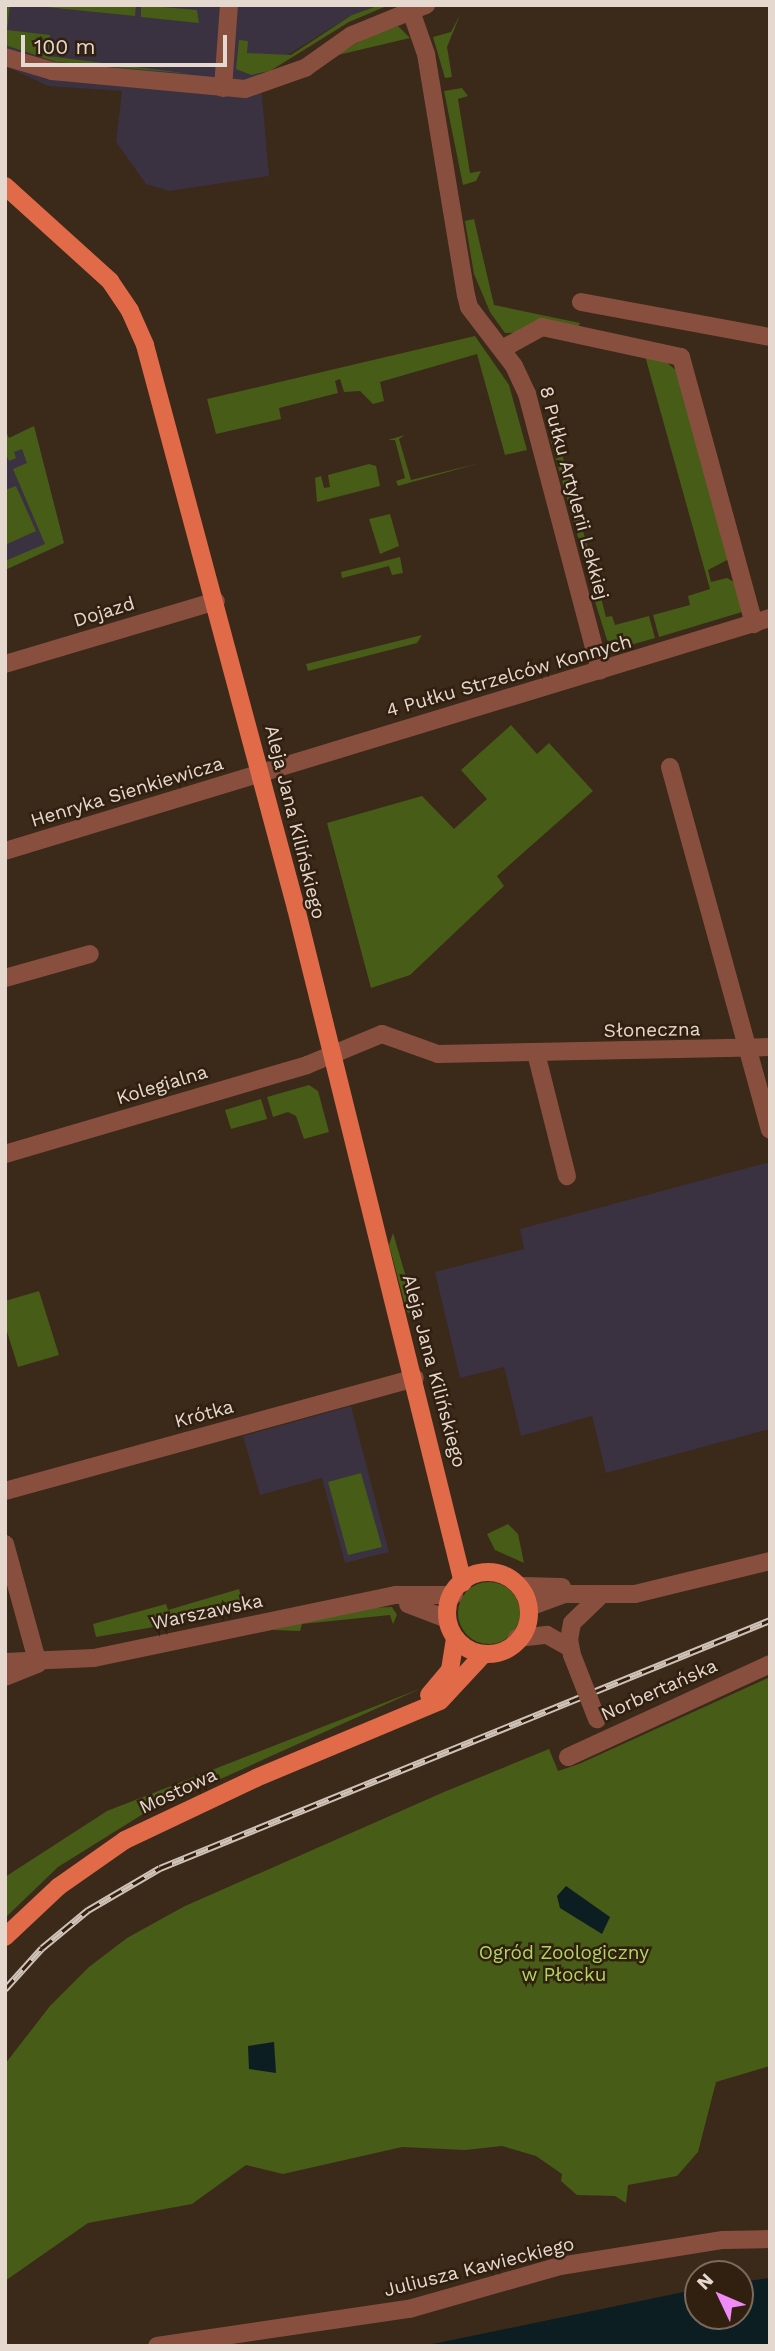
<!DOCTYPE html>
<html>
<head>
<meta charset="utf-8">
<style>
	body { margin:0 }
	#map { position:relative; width:775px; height:2351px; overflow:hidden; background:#3b291a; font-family:"Work Sans",sans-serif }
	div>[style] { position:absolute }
	.education>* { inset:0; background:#3a3141 }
	.green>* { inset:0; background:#475c17 }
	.round { border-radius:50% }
	.water>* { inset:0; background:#0d1e23 }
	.minor>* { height:18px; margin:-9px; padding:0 9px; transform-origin:9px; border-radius:9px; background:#894f3e }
	.major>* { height:18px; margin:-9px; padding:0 9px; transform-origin:9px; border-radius:9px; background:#e16a48 }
	.major>.ring { margin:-9px; padding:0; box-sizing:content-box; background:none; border:18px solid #e16a48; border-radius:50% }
	.rail>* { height:7px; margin-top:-3.5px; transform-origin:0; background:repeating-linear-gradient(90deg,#312010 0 13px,#cfc2b7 0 26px); box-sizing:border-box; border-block:2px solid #cfc2b7 }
	.minor-bridge>* { height:18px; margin:-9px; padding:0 9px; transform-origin:9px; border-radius:9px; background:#894f3e }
	span { translate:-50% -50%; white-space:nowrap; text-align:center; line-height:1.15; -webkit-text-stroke:5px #312010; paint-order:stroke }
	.street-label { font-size:19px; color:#e5d9cf }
	.park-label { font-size:19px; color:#afd860 }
	.frame { position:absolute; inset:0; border:7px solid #e5d9cf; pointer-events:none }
	.north { position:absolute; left:684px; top:2260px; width:70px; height:70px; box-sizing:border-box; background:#312010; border:2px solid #796a5c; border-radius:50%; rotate:314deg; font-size:19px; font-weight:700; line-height:28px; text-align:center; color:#e5d9cf }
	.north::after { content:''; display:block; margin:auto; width:24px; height:32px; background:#ef8bf7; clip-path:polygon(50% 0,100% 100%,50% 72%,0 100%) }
	.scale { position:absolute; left:21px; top:35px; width:206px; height:32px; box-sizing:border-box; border:4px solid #e5d9cf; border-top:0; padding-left:9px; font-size:21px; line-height:24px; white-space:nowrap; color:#e5d9cf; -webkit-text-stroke:5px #312010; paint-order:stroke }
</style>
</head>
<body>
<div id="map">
	<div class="education">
		<div style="clip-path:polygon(5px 5px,380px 5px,352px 15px,260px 72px,269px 176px,169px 191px,146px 184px,116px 142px,122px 91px,48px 86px,5px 66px)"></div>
		<div style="clip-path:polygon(34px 426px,64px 543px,5px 570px,5px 430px,9px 438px)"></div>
		<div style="clip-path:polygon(770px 1162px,770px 1429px,606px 1473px,592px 1416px,521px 1436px,504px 1367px,460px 1378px,435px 1272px,524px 1249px,520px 1229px)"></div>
		<div style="clip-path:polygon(351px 1406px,389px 1552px,345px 1563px,322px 1478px,260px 1495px,243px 1436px)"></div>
	</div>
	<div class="green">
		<div style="clip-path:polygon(5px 5px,10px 5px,7px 30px,50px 35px,48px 56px,192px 74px,56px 62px,5px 45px)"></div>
		<div style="clip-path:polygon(26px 5px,136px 5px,135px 16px)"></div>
		<div style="clip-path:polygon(141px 5px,197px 10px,199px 23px,141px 17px)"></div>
		<div style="clip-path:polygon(380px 5px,389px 5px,349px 22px,270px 71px,251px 75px,236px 69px,239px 40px,248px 41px,247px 53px,291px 55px,352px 15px)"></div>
		<div style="clip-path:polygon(460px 15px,447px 47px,452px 77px,445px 78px,433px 37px,451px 32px)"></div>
		<div style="clip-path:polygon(398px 26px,410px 38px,338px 55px,363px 39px)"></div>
		<div style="clip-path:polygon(462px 88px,468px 96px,458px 99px,470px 173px,481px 171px,476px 181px,463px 185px,444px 91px)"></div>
		<div style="clip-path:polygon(474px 219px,494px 305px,580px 323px,577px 330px,505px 333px,490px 312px,474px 274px,465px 221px)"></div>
		<div style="clip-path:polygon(475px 336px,509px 385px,527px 450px,505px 455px,477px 354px,380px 382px,384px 401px,373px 404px,360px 391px,344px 392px,340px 379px,335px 381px,338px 393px,279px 408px,281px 419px,216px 434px,207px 399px)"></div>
		<div style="clip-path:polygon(645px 356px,665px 361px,677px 371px,729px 559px,708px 570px,711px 582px,727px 578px,734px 582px,742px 612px,659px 637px,653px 615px,690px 605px,688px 596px,710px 589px)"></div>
		<div style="clip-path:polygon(34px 426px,64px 543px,5px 570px,5px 561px,45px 544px,13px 469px,27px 463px,22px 449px,14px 452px,16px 458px,9px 461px,5px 452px,5px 430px,9px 438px)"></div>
		<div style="clip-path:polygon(405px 435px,399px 439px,411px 480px,480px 463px,398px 486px,396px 481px,405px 478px,395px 440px,388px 440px)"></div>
		<div style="clip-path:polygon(557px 436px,593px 567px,587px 569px,550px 438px)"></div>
		<div style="clip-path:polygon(369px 464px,376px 466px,380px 486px,317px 502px,315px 478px,321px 476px,324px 488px,330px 487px,328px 475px)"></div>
		<div style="clip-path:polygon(16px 486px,36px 531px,5px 545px,5px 490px)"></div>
		<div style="clip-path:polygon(390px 514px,399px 546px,380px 554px,369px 519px)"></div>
		<div style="clip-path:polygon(400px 557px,403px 573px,392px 575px,389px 566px,342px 578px,341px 572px)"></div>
		<div style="clip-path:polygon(599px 590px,606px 617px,612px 616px,615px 625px,649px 616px,655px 638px,620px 648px,607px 640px,593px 595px)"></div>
		<div style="clip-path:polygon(422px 635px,417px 643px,308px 671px,306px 664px)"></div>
		<div style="clip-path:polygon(511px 725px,537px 754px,549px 743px,593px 791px,497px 876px,504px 886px,410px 975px,371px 988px,327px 823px,422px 796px,454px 829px,487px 799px,461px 770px)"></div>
		<div style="clip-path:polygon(309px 1085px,318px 1091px,329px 1132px,304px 1139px,296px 1116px,288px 1112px,273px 1117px,267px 1097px)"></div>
		<div style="clip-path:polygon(261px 1099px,267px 1119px,231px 1129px,225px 1110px)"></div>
		<div style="clip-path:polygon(393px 1233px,406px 1277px,416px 1317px,407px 1312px,389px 1245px)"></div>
		<div style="clip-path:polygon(39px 1291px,59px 1355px,18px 1367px,5px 1325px,5px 1301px)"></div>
		<div style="clip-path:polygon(361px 1473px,382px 1547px,348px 1555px,328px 1482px)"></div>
		<div style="clip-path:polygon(508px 1524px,518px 1534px,524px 1563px,495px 1550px,487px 1534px)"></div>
		<div class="round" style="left:458px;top:1582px;width:62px;height:62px"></div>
		<div style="clip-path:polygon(239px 1589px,244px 1607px,240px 1612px,96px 1637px,93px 1624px,166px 1604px,168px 1610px)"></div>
		<div style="clip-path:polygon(392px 1607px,397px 1615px,393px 1624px,390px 1615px,302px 1624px,300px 1631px,272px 1630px,367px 1608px)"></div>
		<div style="clip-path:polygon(770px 1677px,770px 2066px,716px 2082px,698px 2152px,677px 2176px,628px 2185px,626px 2203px,615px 2196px,577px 2195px,561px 2181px,562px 2174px,536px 2156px,502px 2146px,465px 2150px,402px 2147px,283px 2174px,246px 2165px,192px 2204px,88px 2223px,5px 2281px,5px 2064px,50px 2006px,89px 1967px,127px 1938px,185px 1906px,444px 1792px,549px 1749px,558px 1771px,579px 1764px)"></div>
		<div style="clip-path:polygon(422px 1688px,143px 1814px,58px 1867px,5px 1918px,5px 1877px,107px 1811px)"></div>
	</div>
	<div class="water">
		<div style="clip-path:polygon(566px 1886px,610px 1917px,602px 1934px,560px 1908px,557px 1896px)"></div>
		<div style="clip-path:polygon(274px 2042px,276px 2073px,249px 2069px,248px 2046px)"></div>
		<div style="clip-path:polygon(770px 2278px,770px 2346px,423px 2346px,698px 2289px,698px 2316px,740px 2316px,740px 2282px)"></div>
	</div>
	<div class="minor">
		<div style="left:411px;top:11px;width:46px;rotate:70.8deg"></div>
		<div style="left:426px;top:54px;width:244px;rotate:80.6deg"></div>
		<div style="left:466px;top:295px;width:12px;rotate:76deg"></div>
		<div style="left:469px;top:307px;width:74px;rotate:52.7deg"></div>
		<div style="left:514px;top:366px;width:31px;rotate:65deg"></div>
		<div style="left:527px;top:394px;width:286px;rotate:75.2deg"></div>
		<div style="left:5px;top:57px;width:49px;rotate:16.6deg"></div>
		<div style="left:52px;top:71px;width:194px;rotate:5.3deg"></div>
		<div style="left:245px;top:89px;width:64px;rotate:-19.3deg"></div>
		<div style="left:305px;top:68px;width:57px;rotate:-35.1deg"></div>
		<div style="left:352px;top:35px;width:80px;rotate:-22.1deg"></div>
		<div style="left:223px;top:88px;width:83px;rotate:-85.9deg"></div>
		<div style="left:581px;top:302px;width:192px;rotate:10.5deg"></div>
		<div style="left:502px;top:349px;width:46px;rotate:-28.8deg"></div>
		<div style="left:542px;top:327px;width:142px;rotate:12.2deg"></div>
		<div style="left:681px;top:357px;width:277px;rotate:74.7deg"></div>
		<div style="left:5px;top:664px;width:220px;rotate:-16.6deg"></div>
		<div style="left:670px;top:767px;width:376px;rotate:74.6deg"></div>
		<div style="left:5px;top:851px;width:800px;rotate:-16.94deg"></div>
		<div style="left:5px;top:978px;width:88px;rotate:-15.8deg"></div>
		<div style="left:536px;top:1053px;width:127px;rotate:75.9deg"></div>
		<div style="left:5px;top:1154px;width:315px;rotate:-16.4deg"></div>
		<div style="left:307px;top:1065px;width:81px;rotate:-22.5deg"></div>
		<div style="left:382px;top:1034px;width:59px;rotate:19.7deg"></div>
		<div style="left:438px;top:1054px;width:332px;rotate:-1.2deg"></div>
		<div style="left:5px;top:1491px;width:425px;rotate:-15.4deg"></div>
		<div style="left:5px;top:1544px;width:124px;rotate:74.6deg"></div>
		<div style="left:522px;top:1586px;width:40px;rotate:1.4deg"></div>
		<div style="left:408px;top:1604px;width:42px;rotate:21deg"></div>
		<div style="left:529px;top:1607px;width:37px;rotate:-20deg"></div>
		<div style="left:564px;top:1594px;width:71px"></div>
		<div style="left:635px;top:1594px;width:139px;rotate:-13.7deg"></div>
		<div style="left:517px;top:1638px;width:30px;rotate:-6deg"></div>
		<div style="left:547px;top:1635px;width:26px;rotate:29deg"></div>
		<div style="left:572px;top:1655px;width:15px;rotate:-101deg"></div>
		<div style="left:569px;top:1640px;width:17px;rotate:-80deg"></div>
		<div style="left:572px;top:1623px;width:40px;rotate:-44deg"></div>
		<div style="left:5px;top:1662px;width:89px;rotate:-2.6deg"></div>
		<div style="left:94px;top:1658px;width:309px;rotate:-11.8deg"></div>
		<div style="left:396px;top:1595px;width:58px"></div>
		<div style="left:5px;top:1677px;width:35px;rotate:-22deg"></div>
		<div style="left:568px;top:1757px;width:222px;rotate:-24.7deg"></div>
		<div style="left:157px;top:2346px;width:255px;rotate:-8.4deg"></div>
		<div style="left:409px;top:2309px;width:157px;rotate:-15.9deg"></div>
		<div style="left:560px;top:2266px;width:165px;rotate:-9.1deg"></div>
		<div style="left:723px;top:2240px;width:47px;rotate:-1.2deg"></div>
	</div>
	<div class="major">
		<div style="left:5px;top:186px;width:142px;rotate:42.1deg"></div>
		<div style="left:110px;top:281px;width:36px;rotate:56deg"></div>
		<div style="left:130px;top:311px;width:37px;rotate:66deg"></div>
		<div style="left:145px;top:345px;width:583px;rotate:74.99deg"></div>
		<div style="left:296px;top:908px;width:695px;rotate:76.1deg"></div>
		<div class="ring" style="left:447px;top:1572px;width:64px;height:64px"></div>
		<div style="left:429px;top:1695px;width:33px;rotate:-50deg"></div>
		<div style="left:450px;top:1670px;width:30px;rotate:-81deg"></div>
		<div style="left:5px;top:1937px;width:73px;rotate:-43.3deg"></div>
		<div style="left:58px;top:1887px;width:82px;rotate:-35deg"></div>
		<div style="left:125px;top:1840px;width:145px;rotate:-25.3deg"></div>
		<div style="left:256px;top:1778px;width:199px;rotate:-22.7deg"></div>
		<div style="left:440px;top:1701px;width:62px;rotate:-47deg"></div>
	</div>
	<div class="rail">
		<div style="left:5px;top:1989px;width:55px;rotate:-47.9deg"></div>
		<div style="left:42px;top:1948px;width:60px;rotate:-39.6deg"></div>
		<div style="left:88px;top:1910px;width:83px;rotate:-30.3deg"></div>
		<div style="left:160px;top:1868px;width:658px;rotate:-22.12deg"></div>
	</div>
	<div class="minor-bridge">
		<div style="left:572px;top:1655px;width:69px;rotate:68.7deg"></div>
	</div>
	<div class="street-label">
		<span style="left:574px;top:493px;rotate:75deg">8 Pułku Artylerii Lekkiej</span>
		<span style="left:104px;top:612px;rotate:-17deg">Dojazd</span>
		<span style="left:509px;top:676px;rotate:-16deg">4 Pułku Strzelców Konnych</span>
		<span style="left:127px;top:792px;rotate:-17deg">Henryka Sienkiewicza</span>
		<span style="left:295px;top:822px;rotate:76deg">Aleja Jana Kilińskiego</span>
		<span style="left:652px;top:1030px;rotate:-1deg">Słoneczna</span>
		<span style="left:162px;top:1085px;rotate:-17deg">Kolegialna</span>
		<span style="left:434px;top:1371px;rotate:75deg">Aleja Jana Kilińskiego</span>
		<span style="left:204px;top:1414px;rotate:-15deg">Krótka</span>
		<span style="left:207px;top:1612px;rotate:-12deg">Warszawska</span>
		<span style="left:659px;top:1690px;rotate:-24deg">Norbertańska</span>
		<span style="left:178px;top:1791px;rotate:-25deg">Mostowa</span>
		<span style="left:479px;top:2267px;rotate:-14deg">Juliusza Kawieckiego</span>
	</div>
	<div class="park-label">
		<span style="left:564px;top:1964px">Ogród Zoologiczny<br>w Płocku</span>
	</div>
	<div class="frame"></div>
	<div class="north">N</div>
	<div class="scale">100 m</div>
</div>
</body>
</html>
